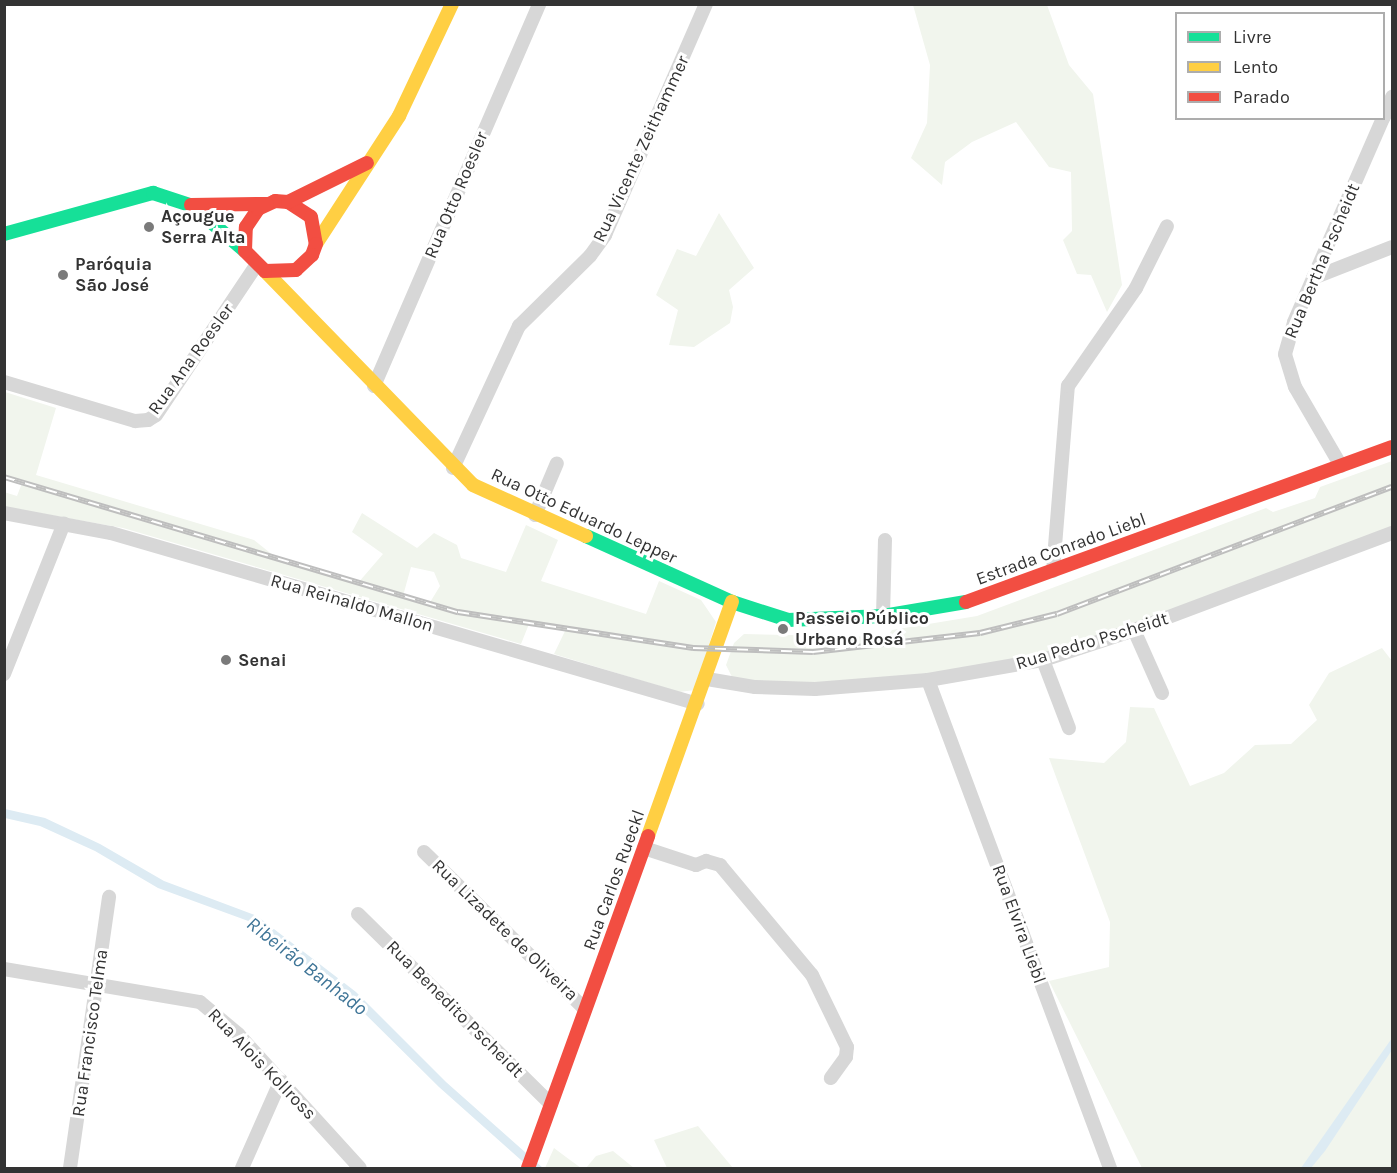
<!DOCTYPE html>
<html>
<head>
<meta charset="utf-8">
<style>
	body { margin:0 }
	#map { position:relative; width:1397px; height:1173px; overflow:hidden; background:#fff; font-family:Karla,sans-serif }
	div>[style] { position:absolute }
	.green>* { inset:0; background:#f1f5ed }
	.water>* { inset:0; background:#ddebf3 }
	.street>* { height:14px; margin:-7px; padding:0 7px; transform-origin:7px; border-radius:7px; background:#d7d7d7 }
	.fast>* { height:14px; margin:-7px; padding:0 7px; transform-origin:7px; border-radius:7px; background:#16e098 }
	.slow>* { height:14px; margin:-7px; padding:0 7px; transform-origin:7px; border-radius:7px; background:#ffcf43 }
	.jam>* { height:14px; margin:-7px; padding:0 7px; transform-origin:7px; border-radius:7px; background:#f24e42 }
	.rail>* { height:6px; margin-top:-3px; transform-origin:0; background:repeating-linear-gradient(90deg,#fff 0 11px,#bebebe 0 22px); box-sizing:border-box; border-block:2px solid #bebebe }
	.dots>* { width:16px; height:16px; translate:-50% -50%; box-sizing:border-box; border:3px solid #fff; border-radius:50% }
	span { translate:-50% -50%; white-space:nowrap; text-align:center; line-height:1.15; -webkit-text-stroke:6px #fff; paint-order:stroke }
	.street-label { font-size:18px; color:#333 }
	.poi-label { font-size:18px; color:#333; font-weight:700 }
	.left { translate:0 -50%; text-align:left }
	.water-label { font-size:20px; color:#3f7597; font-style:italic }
	.frame { position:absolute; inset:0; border:6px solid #333; pointer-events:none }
	.legend { position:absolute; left:1175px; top:12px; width:210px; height:108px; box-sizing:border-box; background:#fff; border:2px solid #adadad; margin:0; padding:8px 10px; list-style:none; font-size:18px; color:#333 }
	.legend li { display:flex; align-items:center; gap:12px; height:30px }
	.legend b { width:30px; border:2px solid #adadad }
</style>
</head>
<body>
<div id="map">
	<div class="green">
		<div style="clip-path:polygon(913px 5px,1047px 5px,1069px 65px,1093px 94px,1122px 285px,1107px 312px,1091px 275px,1077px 274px,1063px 240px,1072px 231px,1071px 172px,1049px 167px,1016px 122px,972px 142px,945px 162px,942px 185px,911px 158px,927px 123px,930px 65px)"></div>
		<div style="clip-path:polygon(719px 213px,754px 268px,729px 290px,733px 307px,730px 323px,694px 347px,669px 345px,678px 310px,656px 295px,677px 249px,696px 256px)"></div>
		<div style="clip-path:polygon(evenodd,5px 392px,56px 408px,36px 475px,254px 540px,279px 560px,358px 583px,383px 554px,352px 532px,362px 513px,417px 548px,434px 533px,457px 545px,461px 558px,506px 572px,526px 525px,558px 540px,541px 581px,646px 614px,659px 581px,701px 600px,716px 622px,695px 690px,679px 692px,554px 654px,565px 631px,529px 624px,521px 644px,123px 528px,5px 507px,4px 492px,17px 496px,22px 483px,5px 477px,5px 392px,411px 567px,434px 572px,440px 586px,429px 604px,403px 596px,411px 567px)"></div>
		<div style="clip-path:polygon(1392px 461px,1392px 533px,1043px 660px,815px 689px,735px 683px,726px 665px,734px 643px,744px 634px,887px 637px,892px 630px,977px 616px,1266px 508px,1273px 512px,1315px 498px,1320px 487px)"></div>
		<div style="clip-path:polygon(1382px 648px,1392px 661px,1392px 1168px,1142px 1168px,1049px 981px,1109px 967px,1110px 922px,1049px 758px,1104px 763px,1126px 742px,1130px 707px,1154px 708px,1190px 786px,1224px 773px,1255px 745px,1291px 744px,1317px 720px,1309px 705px,1329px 673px)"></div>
		<div style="clip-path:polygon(698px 1126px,733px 1168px,667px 1168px,654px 1140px)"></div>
		<div style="clip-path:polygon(554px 1148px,566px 1157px,581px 1168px,545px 1168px)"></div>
		<div style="clip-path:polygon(613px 1151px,634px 1168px,586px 1168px,596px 1156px)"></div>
	</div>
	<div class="water">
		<div style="clip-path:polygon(5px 809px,45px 818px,100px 844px,164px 881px,257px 916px,356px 992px,446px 1082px,543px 1168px,530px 1168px,439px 1087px,349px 998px,251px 922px,158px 888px,95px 851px,40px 826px,5px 818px)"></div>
		<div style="clip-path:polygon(1392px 1038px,1392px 1050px,1325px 1151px,1311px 1168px,1301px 1168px)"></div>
	</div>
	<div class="street">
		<div style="left:1384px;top:117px;width:22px;rotate:-68deg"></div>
		<div style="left:1313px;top:278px;width:85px;rotate:-21.4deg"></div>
		<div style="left:4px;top:382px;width:137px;rotate:16.6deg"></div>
		<div style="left:135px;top:421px;width:13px;rotate:-4deg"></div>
		<div style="left:148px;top:420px;width:9px;rotate:-32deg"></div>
		<div style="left:156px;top:415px;width:182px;rotate:-56.2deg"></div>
		<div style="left:374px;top:386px;width:416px;rotate:-66.6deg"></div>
		<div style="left:1341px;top:466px;width:91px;rotate:-120.2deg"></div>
		<div style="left:1295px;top:387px;width:34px;rotate:-107deg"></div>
		<div style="left:1285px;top:354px;width:33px;rotate:-74deg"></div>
		<div style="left:1294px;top:322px;width:223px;rotate:-66.4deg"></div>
		<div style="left:453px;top:468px;width:157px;rotate:-65.1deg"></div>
		<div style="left:519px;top:326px;width:100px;rotate:-44.6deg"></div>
		<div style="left:590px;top:256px;width:26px;rotate:-54deg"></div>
		<div style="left:605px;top:235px;width:252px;rotate:-66.4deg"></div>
		<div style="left:4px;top:513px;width:109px;rotate:10.6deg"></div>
		<div style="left:111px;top:533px;width:611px;rotate:16.24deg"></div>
		<div style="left:535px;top:515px;width:56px;rotate:-67.1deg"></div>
		<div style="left:1053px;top:571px;width:186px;rotate:-85.4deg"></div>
		<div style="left:1068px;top:386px;width:119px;rotate:-55.2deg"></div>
		<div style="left:1136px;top:288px;width:69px;rotate:-63.4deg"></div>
		<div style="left:883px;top:616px;width:76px;rotate:-88.5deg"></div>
		<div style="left:1134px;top:630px;width:69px;rotate:66deg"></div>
		<div style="left:1043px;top:660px;width:73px;rotate:69.1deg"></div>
		<div style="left:4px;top:674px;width:162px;rotate:-68.3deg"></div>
		<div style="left:707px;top:679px;width:49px;rotate:9.5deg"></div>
		<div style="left:755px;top:687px;width:60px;rotate:1.9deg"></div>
		<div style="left:815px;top:689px;width:113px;rotate:-4.6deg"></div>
		<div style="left:928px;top:680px;width:117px;rotate:-9.9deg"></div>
		<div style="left:1043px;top:660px;width:96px;rotate:-18.2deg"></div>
		<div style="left:1134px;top:630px;width:276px;rotate:-20.6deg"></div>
		<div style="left:928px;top:680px;width:521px;rotate:69.55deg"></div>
		<div style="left:644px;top:848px;width:55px;rotate:18.1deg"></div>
		<div style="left:696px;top:865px;width:11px;rotate:-22deg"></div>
		<div style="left:706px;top:861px;width:15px;rotate:16deg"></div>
		<div style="left:720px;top:865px;width:143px;rotate:50.1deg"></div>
		<div style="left:812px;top:975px;width:80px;rotate:64.1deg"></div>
		<div style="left:847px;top:1047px;width:10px;rotate:96deg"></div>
		<div style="left:846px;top:1057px;width:26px;rotate:126deg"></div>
		<div style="left:424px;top:852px;width:225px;rotate:44.3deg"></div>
		<div style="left:358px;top:914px;width:271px;rotate:44.6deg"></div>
		<div style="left:4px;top:969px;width:199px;rotate:9.6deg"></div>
		<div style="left:200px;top:1002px;width:50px;rotate:40.1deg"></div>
		<div style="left:238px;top:1034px;width:181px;rotate:47.7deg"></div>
		<div style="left:70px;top:1168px;width:274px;rotate:-81.8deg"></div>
		<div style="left:242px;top:1168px;width:96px;rotate:-66.1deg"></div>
	</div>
	<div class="fast">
		<div style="left:4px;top:234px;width:155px;rotate:-15.4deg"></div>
		<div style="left:153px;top:193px;width:40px;rotate:18deg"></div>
		<div style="left:191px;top:205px;width:71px;rotate:40.4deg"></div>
		<div style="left:586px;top:536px;width:160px;rotate:24.3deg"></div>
		<div style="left:732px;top:602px;width:59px;rotate:17.8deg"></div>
		<div style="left:788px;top:620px;width:95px;rotate:-2.4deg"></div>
		<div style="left:883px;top:616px;width:84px;rotate:-9.6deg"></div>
	</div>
	<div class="slow">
		<div style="left:316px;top:244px;width:153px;rotate:-57deg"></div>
		<div style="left:399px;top:116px;width:124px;rotate:-64.7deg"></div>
		<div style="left:265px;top:271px;width:298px;rotate:45.8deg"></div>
		<div style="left:473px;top:485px;width:124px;rotate:24.3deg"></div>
		<div style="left:648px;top:836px;width:249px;rotate:-70.3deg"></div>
	</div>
	<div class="jam">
		<div style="left:288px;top:202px;width:27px;rotate:33deg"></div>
		<div style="left:311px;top:217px;width:27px;rotate:80deg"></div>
		<div style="left:316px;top:244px;width:12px;rotate:110deg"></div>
		<div style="left:312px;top:255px;width:22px;rotate:137deg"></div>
		<div style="left:296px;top:270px;width:31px;rotate:178deg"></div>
		<div style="left:265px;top:271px;width:28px;rotate:-135deg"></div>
		<div style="left:245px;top:251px;width:24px;rotate:-88deg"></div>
		<div style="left:246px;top:227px;width:22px;rotate:-56deg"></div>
		<div style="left:258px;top:209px;width:19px;rotate:-25deg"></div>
		<div style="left:275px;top:201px;width:13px;rotate:4deg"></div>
		<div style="left:288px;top:202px;width:88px;rotate:-26.3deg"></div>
		<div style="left:191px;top:205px;width:76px;rotate:-0.8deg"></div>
		<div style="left:966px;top:602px;width:453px;rotate:-20deg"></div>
		<div style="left:528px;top:1168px;width:353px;rotate:-70.1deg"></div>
	</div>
	<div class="rail">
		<div style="left:4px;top:477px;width:474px;rotate:16.6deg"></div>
		<div style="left:458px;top:612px;width:238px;rotate:8.7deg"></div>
		<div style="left:693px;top:648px;width:120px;rotate:1.9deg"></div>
		<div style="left:813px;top:652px;width:168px;rotate:-6.5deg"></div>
		<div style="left:980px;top:633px;width:79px;rotate:-13.9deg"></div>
		<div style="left:1057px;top:614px;width:358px;rotate:-20.8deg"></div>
	</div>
	<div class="dots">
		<div style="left:149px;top:227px;background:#7a7a7a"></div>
		<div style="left:63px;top:275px;background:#7a7a7a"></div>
		<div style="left:783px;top:629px;background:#7a7a7a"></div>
		<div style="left:226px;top:660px;background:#7a7a7a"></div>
	</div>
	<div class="street-label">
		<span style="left:641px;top:149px;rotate:-65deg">Rua Vicente Zeithammer</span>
		<span style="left:456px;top:195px;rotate:-67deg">Rua Otto Roesler</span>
		<span style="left:1322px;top:261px;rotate:-67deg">Rua Bertha Pscheidt</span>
		<span style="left:191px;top:359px;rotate:-54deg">Rua Ana Roesler</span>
		<span style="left:584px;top:516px;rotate:25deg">Rua Otto Eduardo Lepper</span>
		<span style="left:1061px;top:549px;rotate:-20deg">Estrada Conrado Liebl</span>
		<span style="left:352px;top:603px;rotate:16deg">Rua Reinaldo Mallon</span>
		<span style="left:1092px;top:641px;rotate:-17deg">Rua Pedro Pscheidt</span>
		<span style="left:614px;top:880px;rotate:-70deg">Rua Carlos Rueckl</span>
		<span style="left:1019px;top:924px;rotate:70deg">Rua Elvira Liebl</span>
		<span style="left:505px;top:930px;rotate:44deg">Rua Lizadete de Oliveira</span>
		<span style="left:455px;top:1009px;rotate:45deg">Rua Benedito Pscheidt</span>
		<span style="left:90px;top:1033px;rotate:-82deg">Rua Francisco Telma</span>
		<span style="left:262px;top:1064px;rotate:46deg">Rua Alois Kollross</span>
	</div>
	<div class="poi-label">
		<span class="left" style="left:161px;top:227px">Açougue<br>Serra Alta</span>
		<span class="left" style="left:75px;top:275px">Paróquia<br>São José</span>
		<span class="left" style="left:795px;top:629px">Passeio Público<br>Urbano Rosá</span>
		<span class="left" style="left:238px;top:660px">Senai</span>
	</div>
	<div class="water-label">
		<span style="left:307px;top:966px;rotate:38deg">Ribeirão Banhado</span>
	</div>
	<div class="frame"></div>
	<ul class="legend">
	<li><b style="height:8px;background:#16e098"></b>Livre</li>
	<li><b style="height:8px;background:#ffcf43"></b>Lento</li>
	<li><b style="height:8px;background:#f24e42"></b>Parado</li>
	</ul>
</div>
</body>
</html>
